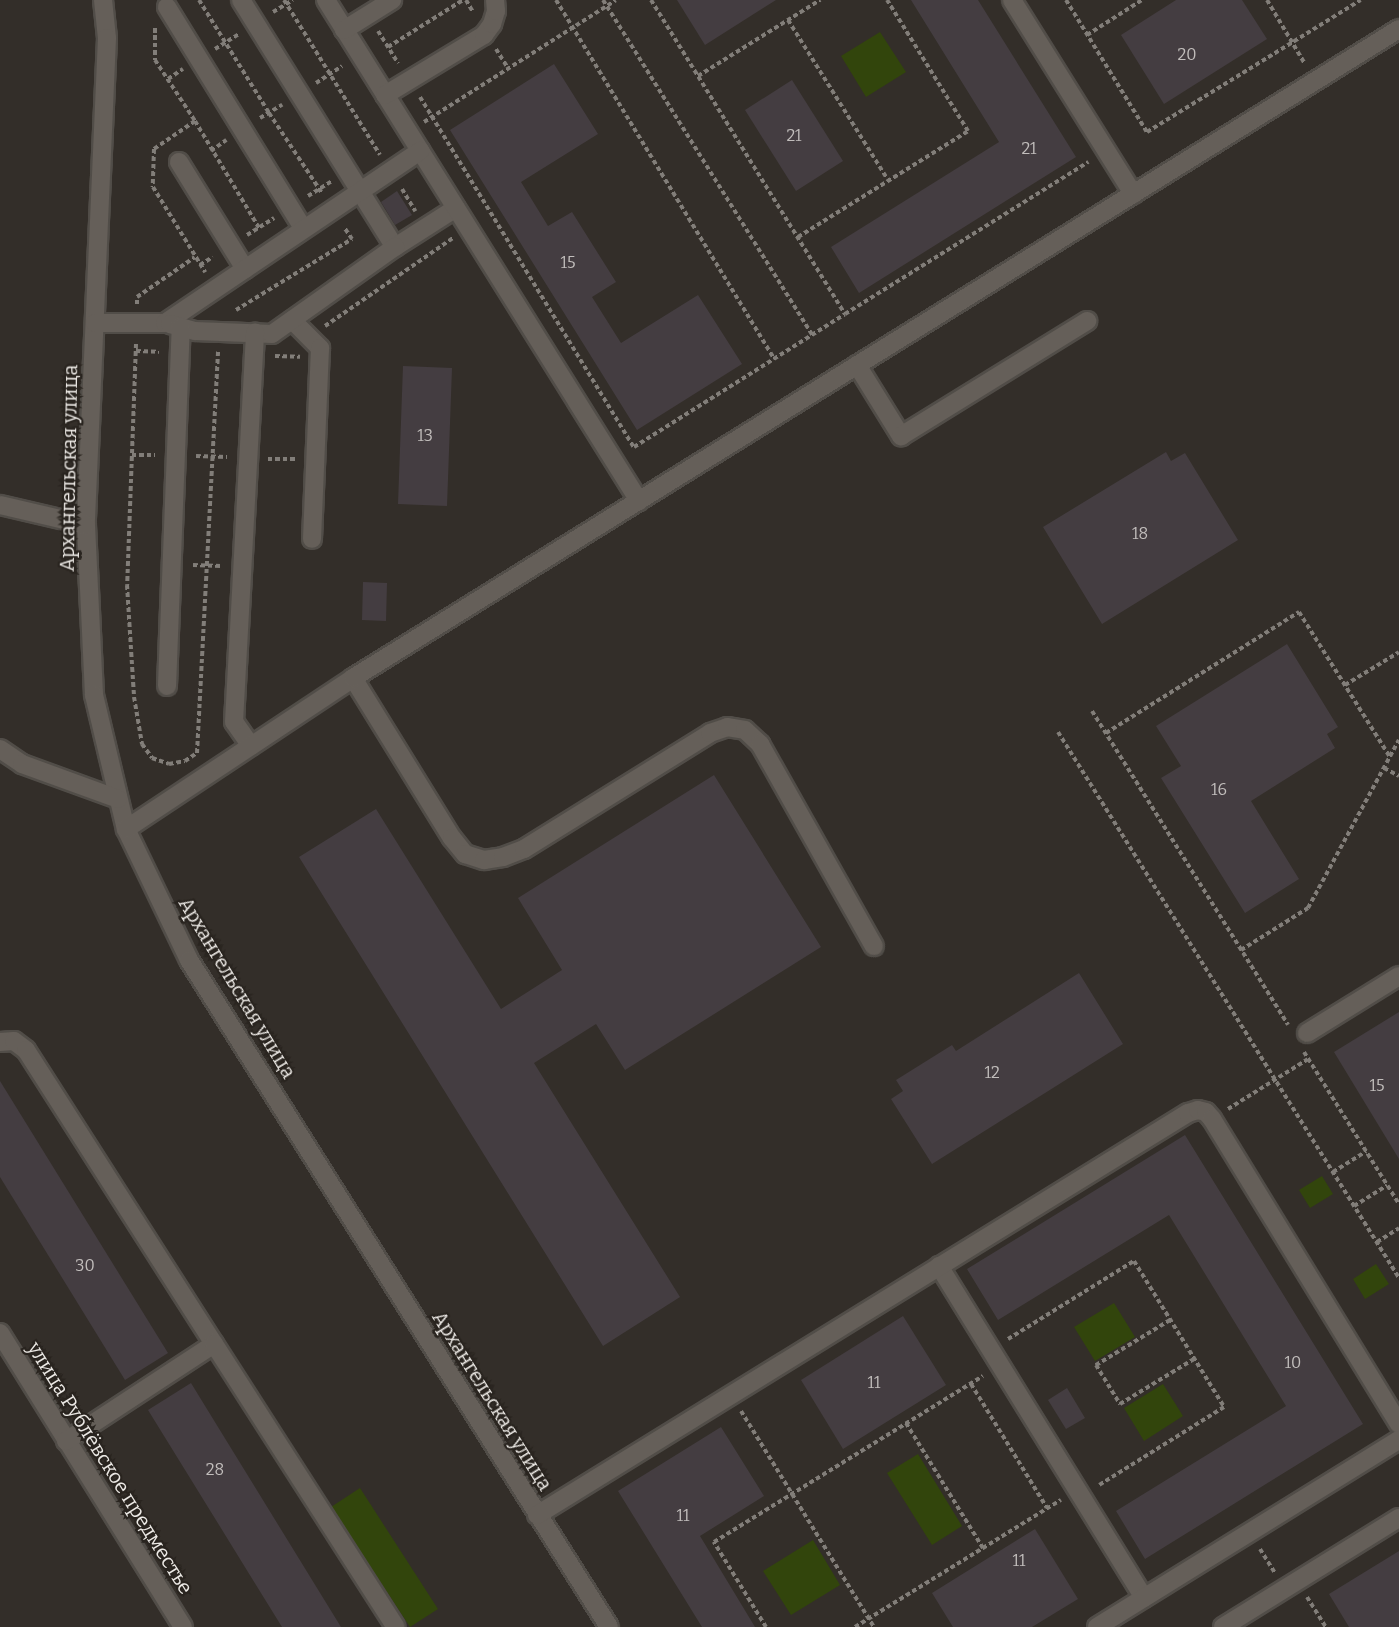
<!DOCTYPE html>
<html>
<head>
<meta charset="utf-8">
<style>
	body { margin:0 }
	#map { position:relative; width:1399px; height:1627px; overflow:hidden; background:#332e29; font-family:Bitter,serif }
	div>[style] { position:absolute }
	.green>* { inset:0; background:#32450c }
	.building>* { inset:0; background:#443d41 }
	.path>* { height:4px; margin-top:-2px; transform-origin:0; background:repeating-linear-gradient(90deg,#827e79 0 4.5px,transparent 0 7.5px) }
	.roads { filter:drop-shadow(2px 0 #514d48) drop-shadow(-2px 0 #514d48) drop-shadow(0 2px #514d48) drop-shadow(0 -2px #514d48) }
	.minor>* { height:18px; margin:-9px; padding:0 9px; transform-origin:9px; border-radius:9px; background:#655f59 }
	span { translate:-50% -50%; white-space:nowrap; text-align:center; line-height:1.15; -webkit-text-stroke:4.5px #29241f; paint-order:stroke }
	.number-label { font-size:16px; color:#c2bebc }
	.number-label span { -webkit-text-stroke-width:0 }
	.street-label { font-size:20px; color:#ece9e5 }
</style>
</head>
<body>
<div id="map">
	<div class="green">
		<div style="clip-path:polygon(880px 32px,906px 72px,866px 97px,841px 56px)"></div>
		<div style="clip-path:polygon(1322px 1176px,1333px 1194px,1310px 1208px,1299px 1190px)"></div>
		<div style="clip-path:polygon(1376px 1264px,1389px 1284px,1365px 1299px,1353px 1279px)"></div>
		<div style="clip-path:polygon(1114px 1303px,1135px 1337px,1095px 1361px,1074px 1327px)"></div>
		<div style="clip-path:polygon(1163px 1384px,1183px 1416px,1144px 1441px,1124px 1408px)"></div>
		<div style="clip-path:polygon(918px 1454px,962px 1526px,932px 1545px,887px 1473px)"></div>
		<div style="clip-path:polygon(360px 1488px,438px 1609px,410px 1627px,331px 1507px)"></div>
		<div style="clip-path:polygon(813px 1540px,840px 1585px,791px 1615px,763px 1571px)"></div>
	</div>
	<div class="building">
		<div style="clip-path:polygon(677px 0,776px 0,705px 45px)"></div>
		<div style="clip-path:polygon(911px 0,978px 0,1076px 157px,859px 293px,831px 247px,999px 142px)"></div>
		<div style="clip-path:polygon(1176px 0,1242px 0,1267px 39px,1164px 104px,1121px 35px)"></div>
		<div style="clip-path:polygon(554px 64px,598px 134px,521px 182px,548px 226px,572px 212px,616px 282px,592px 297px,621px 343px,698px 295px,742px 364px,637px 430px,450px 130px)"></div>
		<div style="clip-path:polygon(792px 80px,843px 161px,796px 191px,745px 110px)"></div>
		<div style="clip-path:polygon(397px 191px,412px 215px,395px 225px,381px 202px)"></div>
		<div style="clip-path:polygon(403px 366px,452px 368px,447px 506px,398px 504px)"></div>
		<div style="clip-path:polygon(1166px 452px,1171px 461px,1185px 453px,1238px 540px,1102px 624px,1043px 527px)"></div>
		<div style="clip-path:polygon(363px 582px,387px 583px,386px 621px,362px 620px)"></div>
		<div style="clip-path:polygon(1287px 644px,1338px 727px,1327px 734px,1335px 748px,1251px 801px,1299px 879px,1245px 913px,1161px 778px,1181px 766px,1156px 726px)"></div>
		<div style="clip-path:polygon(714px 775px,821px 947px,625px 1070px,596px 1024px,534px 1063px,680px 1297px,603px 1346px,299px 857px,376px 809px,501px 1009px,562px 970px,518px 898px)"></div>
		<div style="clip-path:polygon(1079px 973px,1123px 1044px,932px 1164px,891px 1099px,903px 1091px,896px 1080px,952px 1045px,956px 1051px)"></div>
		<div style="clip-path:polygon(1399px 1012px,1399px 1159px,1334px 1052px)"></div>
		<div style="clip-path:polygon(0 1081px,168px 1353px,125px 1380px,0 1177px)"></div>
		<div style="clip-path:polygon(1185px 1135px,1363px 1424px,1145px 1559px,1116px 1511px,1286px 1406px,1169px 1215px,998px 1320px,967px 1269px)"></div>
		<div style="clip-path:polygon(903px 1316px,946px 1385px,843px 1449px,801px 1380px)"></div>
		<div style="clip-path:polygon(191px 1383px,218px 1427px,341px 1627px,282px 1627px,148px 1410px)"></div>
		<div style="clip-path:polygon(1067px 1388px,1085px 1418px,1066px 1429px,1048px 1400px)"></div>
		<div style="clip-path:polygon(721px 1427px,764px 1496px,700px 1536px,755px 1627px,702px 1627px,618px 1491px)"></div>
		<div style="clip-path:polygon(1035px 1529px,1078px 1599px,1032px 1627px,953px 1627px,932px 1593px)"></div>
		<div style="clip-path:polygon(1399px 1551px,1399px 1627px,1349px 1627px,1329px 1594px)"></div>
	</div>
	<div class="path">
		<div style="left:199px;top:0;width:133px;rotate:58.2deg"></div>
		<div style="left:269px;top:113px;width:96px;rotate:56.5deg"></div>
		<div style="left:284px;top:0;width:182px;rotate:58.2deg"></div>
		<div style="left:466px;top:0;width:14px;rotate:60deg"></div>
		<div style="left:556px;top:0;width:420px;rotate:58.7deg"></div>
		<div style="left:603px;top:0;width:395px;rotate:58deg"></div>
		<div style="left:651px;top:0;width:369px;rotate:58.3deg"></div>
		<div style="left:845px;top:314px;width:287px;rotate:-32deg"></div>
		<div style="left:1066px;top:0;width:155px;rotate:58.5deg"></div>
		<div style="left:1147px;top:132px;width:251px;rotate:-31.7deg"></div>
		<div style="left:1267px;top:0;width:74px;rotate:59.3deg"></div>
		<div style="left:273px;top:12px;width:23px;rotate:-31deg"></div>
		<div style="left:788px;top:20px;width:189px;rotate:58deg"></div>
		<div style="left:155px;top:28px;width:32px;rotate:90deg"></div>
		<div style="left:155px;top:60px;width:73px;rotate:56.7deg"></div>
		<div style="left:195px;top:121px;width:125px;rotate:59.1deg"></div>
		<div style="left:378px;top:31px;width:38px;rotate:58deg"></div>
		<div style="left:1087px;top:35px;width:65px;rotate:-32.5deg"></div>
		<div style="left:388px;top:47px;width:89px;rotate:-32.1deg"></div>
		<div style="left:215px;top:49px;width:28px;rotate:-32deg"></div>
		<div style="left:496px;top:49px;width:22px;rotate:58deg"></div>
		<div style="left:698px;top:76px;width:144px;rotate:-31.9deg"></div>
		<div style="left:168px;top:79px;width:18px;rotate:-34deg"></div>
		<div style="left:316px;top:83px;width:31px;rotate:-33deg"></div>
		<div style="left:420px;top:97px;width:410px;rotate:58.6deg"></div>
		<div style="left:634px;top:447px;width:249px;rotate:-32.2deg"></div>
		<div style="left:260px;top:118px;width:26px;rotate:-31deg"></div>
		<div style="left:195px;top:121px;width:50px;rotate:145.7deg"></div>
		<div style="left:154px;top:149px;width:38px;rotate:92deg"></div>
		<div style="left:153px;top:187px;width:100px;rotate:58.5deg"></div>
		<div style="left:424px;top:122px;width:227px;rotate:-32.4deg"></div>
		<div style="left:211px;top:151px;width:19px;rotate:-36deg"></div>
		<div style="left:402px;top:189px;width:26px;rotate:59deg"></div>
		<div style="left:308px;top:196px;width:28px;rotate:-32deg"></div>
		<div style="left:247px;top:235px;width:32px;rotate:-32deg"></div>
		<div style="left:798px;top:237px;width:200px;rotate:-31.9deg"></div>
		<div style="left:968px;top:131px;width:154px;rotate:-121.7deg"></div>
		<div style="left:200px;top:265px;width:15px;rotate:-32deg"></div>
		<div style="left:137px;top:304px;width:7px;rotate:-90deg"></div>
		<div style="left:137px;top:297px;width:70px;rotate:-34.6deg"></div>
		<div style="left:236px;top:310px;width:136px;rotate:-31.5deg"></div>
		<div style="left:352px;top:239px;width:14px;rotate:-124deg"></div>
		<div style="left:325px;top:326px;width:155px;rotate:-34.5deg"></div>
		<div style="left:136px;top:344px;width:241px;rotate:92.1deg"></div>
		<div style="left:127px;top:585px;width:112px;rotate:86.4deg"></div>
		<div style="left:134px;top:697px;width:48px;rotate:80.3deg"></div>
		<div style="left:142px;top:744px;width:17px;rotate:54deg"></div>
		<div style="left:152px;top:758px;width:18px;rotate:19deg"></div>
		<div style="left:169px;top:764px;width:16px;rotate:-11deg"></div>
		<div style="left:185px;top:761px;width:14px;rotate:-34deg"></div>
		<div style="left:197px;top:753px;width:402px;rotate:-87deg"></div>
		<div style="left:136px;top:351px;width:23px;rotate:2deg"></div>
		<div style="left:275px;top:356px;width:25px;rotate:2deg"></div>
		<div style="left:132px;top:455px;width:23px"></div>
		<div style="left:196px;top:456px;width:31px;rotate:2deg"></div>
		<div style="left:268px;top:459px;width:28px"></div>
		<div style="left:193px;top:565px;width:28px;rotate:2deg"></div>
		<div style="left:1345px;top:685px;width:63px;rotate:-31.4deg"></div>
		<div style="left:1092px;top:711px;width:370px;rotate:58deg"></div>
		<div style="left:1058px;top:732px;width:644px;rotate:58.01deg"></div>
		<div style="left:1106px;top:733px;width:228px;rotate:-32.1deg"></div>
		<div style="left:1299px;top:612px;width:171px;rotate:57.9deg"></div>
		<div style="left:1384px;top:768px;width:17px;rotate:28deg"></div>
		<div style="left:1241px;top:950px;width:79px;rotate:-32.1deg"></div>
		<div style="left:1308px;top:908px;width:191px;rotate:-61.6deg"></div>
		<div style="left:1304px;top:1052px;width:179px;rotate:58deg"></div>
		<div style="left:1228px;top:1109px;width:94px;rotate:-32deg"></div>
		<div style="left:1333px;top:1172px;width:39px;rotate:-32deg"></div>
		<div style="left:1354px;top:1206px;width:39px;rotate:-32deg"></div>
		<div style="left:1377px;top:1242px;width:26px;rotate:-32deg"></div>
		<div style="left:1170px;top:1320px;width:87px;rotate:148.7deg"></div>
		<div style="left:1096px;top:1365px;width:46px;rotate:58.4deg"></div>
		<div style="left:1120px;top:1404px;width:87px;rotate:-31.3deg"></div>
		<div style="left:1008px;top:1339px;width:148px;rotate:-31.8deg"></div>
		<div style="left:1134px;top:1261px;width:172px;rotate:58.3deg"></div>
		<div style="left:1224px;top:1407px;width:147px;rotate:148deg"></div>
		<div style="left:971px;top:1384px;width:145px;rotate:58.5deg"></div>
		<div style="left:741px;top:1411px;width:254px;rotate:58.4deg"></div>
		<div style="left:906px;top:1423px;width:147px;rotate:58.4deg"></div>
		<div style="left:1260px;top:1549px;width:28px;rotate:58deg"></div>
		<div style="left:1307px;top:1597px;width:36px;rotate:58deg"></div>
		<div style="left:766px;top:1627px;width:100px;rotate:-121.5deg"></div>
		<div style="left:714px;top:1542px;width:316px;rotate:-31.7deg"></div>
		<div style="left:855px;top:1627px;width:242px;rotate:-31.7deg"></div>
	</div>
	<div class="roads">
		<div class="minor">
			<div style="left:103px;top:0;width:38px;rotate:84deg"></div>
			<div style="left:107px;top:38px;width:487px;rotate:92.5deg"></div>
			<div style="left:86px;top:525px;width:170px;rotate:87.3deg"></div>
			<div style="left:94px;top:695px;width:138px;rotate:76.6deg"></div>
			<div style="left:126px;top:829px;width:145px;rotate:64.3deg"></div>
			<div style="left:189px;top:960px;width:788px;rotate:57.8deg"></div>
			<div style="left:241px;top:0;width:291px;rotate:58.1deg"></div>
			<div style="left:395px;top:247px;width:72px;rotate:-32.6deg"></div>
			<div style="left:326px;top:0;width:591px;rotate:58deg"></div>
			<div style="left:1012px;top:0;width:229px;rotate:58deg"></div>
			<div style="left:167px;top:7px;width:259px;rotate:58.4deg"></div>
			<div style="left:344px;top:30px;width:57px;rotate:-32deg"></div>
			<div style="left:385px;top:95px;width:116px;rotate:-31.2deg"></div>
			<div style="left:484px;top:35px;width:14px;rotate:-54deg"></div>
			<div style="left:492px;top:24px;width:14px;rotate:-73deg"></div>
			<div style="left:496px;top:11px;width:11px;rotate:-95deg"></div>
			<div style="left:179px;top:162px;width:126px;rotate:58.3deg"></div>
			<div style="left:292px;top:320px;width:40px;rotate:45deg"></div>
			<div style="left:320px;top:348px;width:191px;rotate:92.4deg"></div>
			<div style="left:95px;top:323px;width:70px"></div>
			<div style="left:165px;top:323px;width:308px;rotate:-34deg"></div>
			<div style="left:170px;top:324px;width:26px;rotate:16deg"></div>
			<div style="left:195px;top:331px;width:77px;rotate:2.2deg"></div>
			<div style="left:272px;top:334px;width:151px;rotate:-35.3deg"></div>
			<div style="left:857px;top:365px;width:84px;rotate:58.2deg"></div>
			<div style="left:901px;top:436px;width:219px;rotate:-31.7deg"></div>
			<div style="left:0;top:505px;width:88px;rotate:13.1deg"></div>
			<div style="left:353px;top:678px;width:188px;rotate:58.3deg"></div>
			<div style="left:452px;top:838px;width:21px;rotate:51deg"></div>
			<div style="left:465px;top:854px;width:20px;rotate:18deg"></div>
			<div style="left:484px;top:860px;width:19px;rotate:-9deg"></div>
			<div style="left:503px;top:857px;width:22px;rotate:-21deg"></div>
			<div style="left:524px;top:849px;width:219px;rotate:-31.9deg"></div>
			<div style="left:710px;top:733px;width:18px;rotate:-19deg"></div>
			<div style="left:727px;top:727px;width:18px;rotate:9deg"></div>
			<div style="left:745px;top:730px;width:21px;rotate:43deg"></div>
			<div style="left:760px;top:744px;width:232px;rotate:60.6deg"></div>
			<div style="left:167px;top:686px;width:359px;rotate:-87.8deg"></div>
			<div style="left:251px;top:746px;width:29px;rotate:-125deg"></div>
			<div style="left:234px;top:722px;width:390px;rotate:-86.9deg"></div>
			<div style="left:0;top:749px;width:27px;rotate:34deg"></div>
			<div style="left:22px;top:764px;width:102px;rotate:20deg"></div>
			<div style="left:126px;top:829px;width:273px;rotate:-33.6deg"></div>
			<div style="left:353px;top:678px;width:1231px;rotate:-31.82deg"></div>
			<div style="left:1307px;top:1033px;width:108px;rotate:-31.8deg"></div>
			<div style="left:0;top:1042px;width:14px;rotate:-4deg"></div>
			<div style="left:14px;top:1041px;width:15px;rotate:37deg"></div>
			<div style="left:26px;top:1050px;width:349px;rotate:57.4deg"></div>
			<div style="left:939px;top:1266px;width:390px;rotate:58.3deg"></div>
			<div style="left:0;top:1333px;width:346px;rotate:58.1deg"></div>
			<div style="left:66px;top:1441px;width:177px;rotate:-33.2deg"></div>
			<div style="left:214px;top:1344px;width:336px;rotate:57.3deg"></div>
			<div style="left:537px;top:1515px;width:765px;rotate:-31.7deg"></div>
			<div style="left:1188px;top:1113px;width:10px;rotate:-17deg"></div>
			<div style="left:1198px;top:1110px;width:8px;rotate:14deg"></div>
			<div style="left:1206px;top:1112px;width:9px;rotate:49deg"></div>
			<div style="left:1212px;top:1119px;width:358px;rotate:58.5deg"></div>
			<div style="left:1097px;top:1627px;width:355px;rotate:-31.8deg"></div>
			<div style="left:1223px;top:1627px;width:207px;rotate:-31.8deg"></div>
		</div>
	</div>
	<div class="number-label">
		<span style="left:1187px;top:55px">20</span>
		<span style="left:794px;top:136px">21</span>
		<span style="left:1029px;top:149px">21</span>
		<span style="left:568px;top:263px">15</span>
		<span style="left:425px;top:436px">13</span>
		<span style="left:1140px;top:534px">18</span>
		<span style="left:1219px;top:790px">16</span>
		<span style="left:992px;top:1073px">12</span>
		<span style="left:1377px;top:1086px">15</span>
		<span style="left:85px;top:1266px">30</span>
		<span style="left:1293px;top:1363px">10</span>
		<span style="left:874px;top:1383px">11</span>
		<span style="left:215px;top:1470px">28</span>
		<span style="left:683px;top:1516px">11</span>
		<span style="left:1019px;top:1561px">11</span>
	</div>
	<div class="street-label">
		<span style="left:69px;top:468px;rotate:-89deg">Архангельская улица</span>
		<span style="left:237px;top:988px;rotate:59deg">Архангельская улица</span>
		<span style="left:492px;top:1401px;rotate:58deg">Архангельская улица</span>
		<span style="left:110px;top:1468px;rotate:58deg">улица Рублёвское предместье</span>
	</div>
</div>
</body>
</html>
